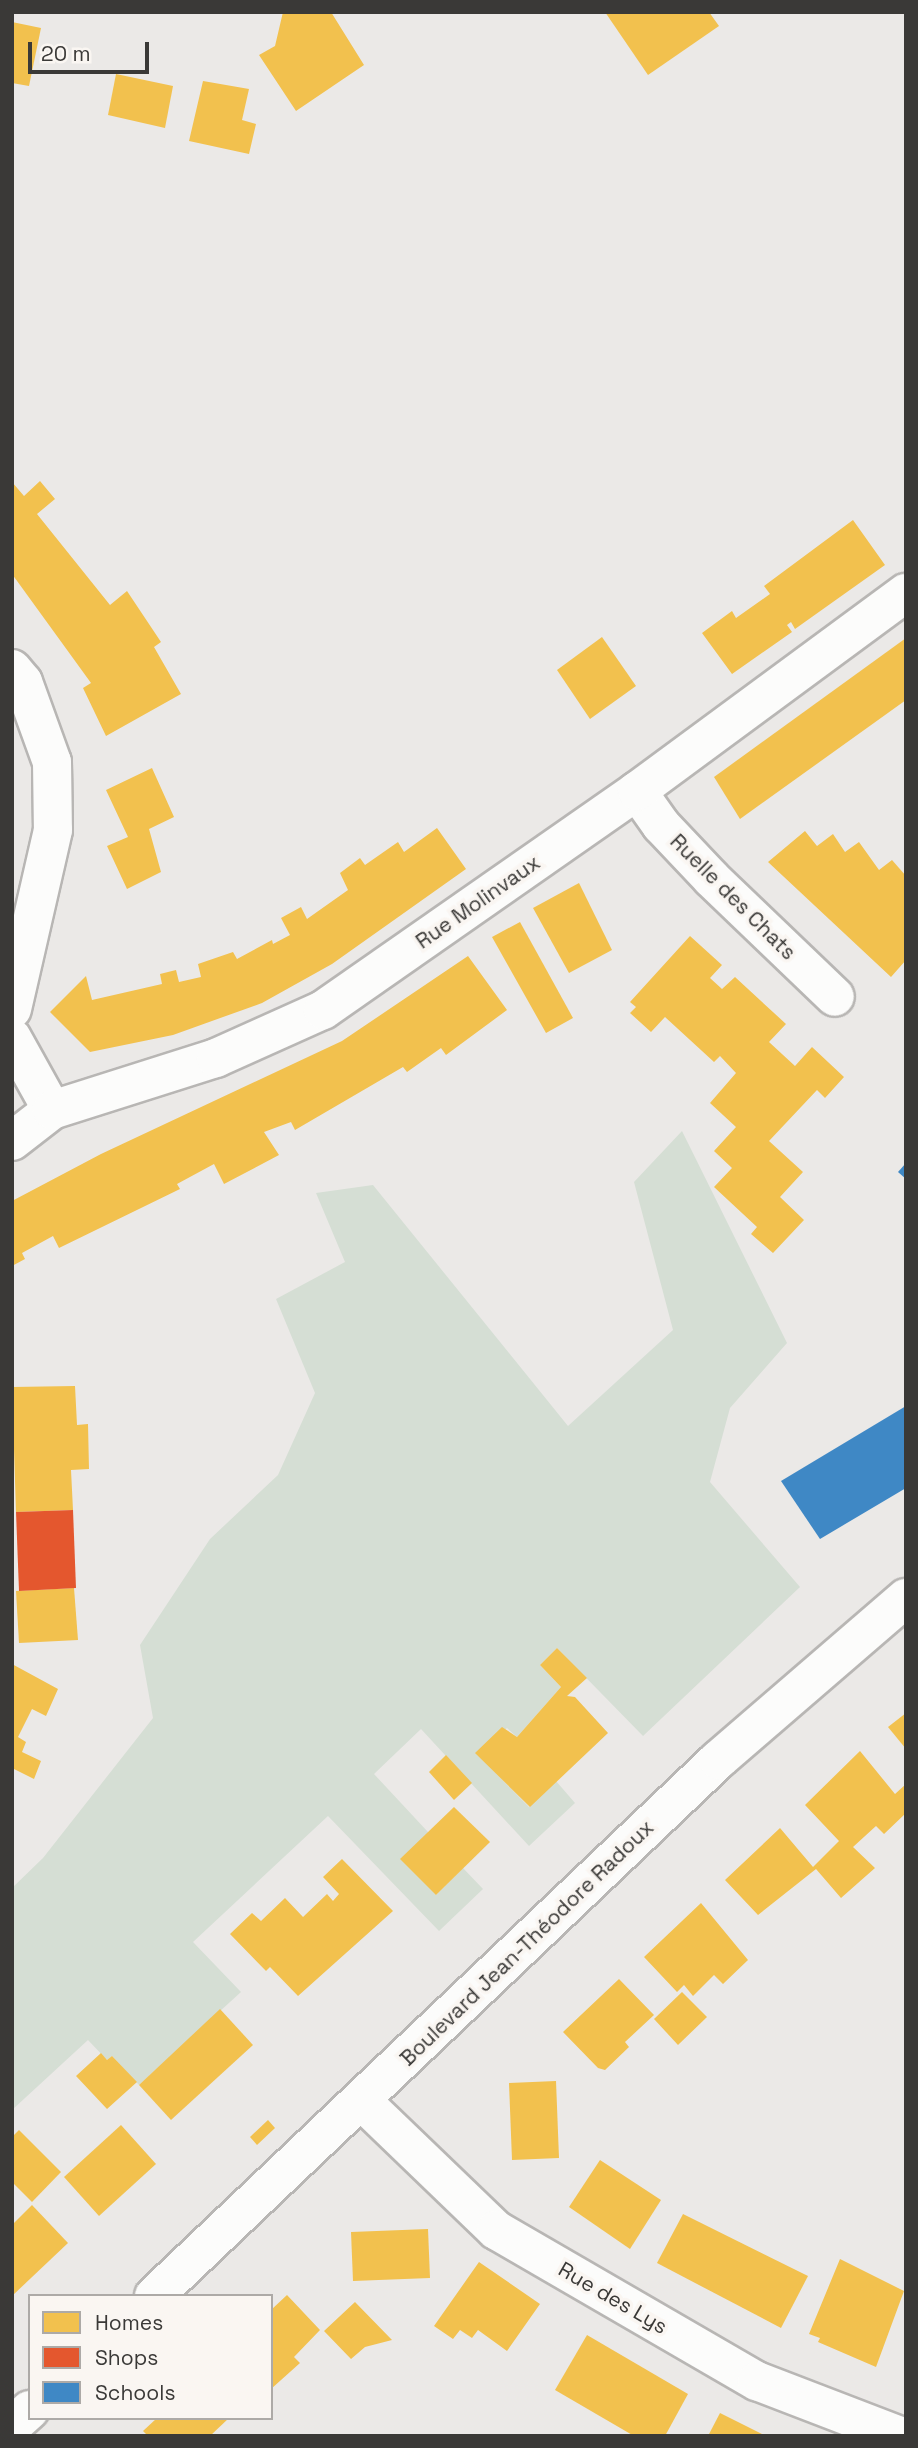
<!DOCTYPE html>
<html>
<head>
<meta charset="utf-8">
<style>
	body { margin:0 }
	#map { position:relative; width:918px; height:2448px; overflow:hidden; background:#ebe9e7; font-family:"Space Grotesk",sans-serif }
	div>[style] { position:absolute }
	.green>* { inset:0; background:#d5ded4 }
	.homes>* { inset:0; background:#f2c14e }
	.shops>* { inset:0; background:#e4572e }
	.schools>* { inset:0; background:#3f88c5 }
	.roads { filter:drop-shadow(2px 0 #b8b6b4) drop-shadow(-2px 0 #b8b6b4) drop-shadow(0 2px #b8b6b4) drop-shadow(0 -2px #b8b6b4) }
	.minor>* { height:38px; margin:-19px; padding:0 19px; transform-origin:19px; border-radius:19px; background:#fcfcfb }
	.tertiary>* { height:38px; margin:-19px; padding:0 19px; transform-origin:19px; border-radius:19px; background:#fcfcfb }
	span { translate:-50% -50%; white-space:nowrap; text-align:center; line-height:1.15; -webkit-text-stroke:7px #faf6f2; paint-order:stroke }
	.street-label { font-size:21px; color:#3a3937 }
	.frame { position:absolute; inset:0; border:14px solid #3a3937; pointer-events:none }
	.legend { position:absolute; left:28px; top:2294px; width:245px; height:126px; box-sizing:border-box; background:#faf6f2; border:2px solid #adaaa7; margin:0; padding:9px 12px; list-style:none; font-size:21px; color:#3a3937 }
	.legend li { display:flex; align-items:center; gap:14px; height:35px }
	.legend b { width:35px; border:2px solid #adaaa7 }
	.scale { position:absolute; left:28px; top:42px; width:121px; height:32px; box-sizing:border-box; border:4px solid #3a3937; border-top:0; padding-left:9px; font-size:21px; line-height:24px; white-space:nowrap; color:#3a3937; -webkit-text-stroke:5px #faf6f2; paint-order:stroke }
</style>
</head>
<body>
<div id="map">
	<div class="green">
		<div style="clip-path:polygon(682px 1131px,787px 1343px,730px 1408px,710px 1482px,800px 1587px,643px 1736px,557px 1648px,540px 1665px,561px 1687px,517px 1737px,507px 1728px,476px 1753px,529px 1807px,556px 1781px,575px 1803px,529px 1846px,421px 1729px,374px 1774px,428px 1832px,436px 1895px,463px 1868px,483px 1889px,439px 1931px,328px 1816px,193px 1942px,241px 1992px,139px 2085px,112px 2056px,107px 2060px,88px 2040px,12px 2110px,12px 1888px,43px 1858px,153px 1718px,140px 1645px,210px 1539px,278px 1475px,315px 1393px,276px 1299px,345px 1262px,316px 1193px,373px 1185px,568px 1426px,673px 1330px,634px 1182px)"></div>
	</div>
	<div class="homes">
		<div style="clip-path:polygon(283px 12px,331px 12px,364px 65px,296px 111px,259px 55px,275px 46px)"></div>
		<div style="clip-path:polygon(605px 12px,709px 12px,719px 26px,648px 75px)"></div>
		<div style="clip-path:polygon(12px 22px,41px 28px,29px 86px,12px 83px)"></div>
		<div style="clip-path:polygon(116px 74px,173px 86px,165px 128px,108px 115px)"></div>
		<div style="clip-path:polygon(203px 81px,249px 89px,242px 120px,256px 124px,249px 154px,189px 141px)"></div>
		<div style="clip-path:polygon(40px 481px,55px 499px,37px 514px,110px 605px,127px 591px,161px 642px,154px 647px,181px 694px,106px 736px,83px 688px,91px 683px,12px 574px,12px 482px,24px 496px)"></div>
		<div style="clip-path:polygon(853px 520px,885px 565px,795px 629px,791px 622px,787px 625px,792px 632px,732px 674px,702px 633px,732px 611px,736px 618px,770px 594px,764px 586px)"></div>
		<div style="clip-path:polygon(602px 637px,636px 686px,590px 719px,557px 670px)"></div>
		<div style="clip-path:polygon(906px 638px,906px 700px,740px 819px,714px 777px)"></div>
		<div style="clip-path:polygon(152px 768px,174px 817px,149px 829px,161px 872px,127px 889px,107px 846px,128px 837px,106px 790px)"></div>
		<div style="clip-path:polygon(437px 828px,466px 869px,332px 964px,262px 1003px,173px 1035px,90px 1052px,50px 1012px,86px 976px,92px 1000px,162px 984px,160px 974px,176px 970px,179px 982px,201px 977px,198px 964px,233px 952px,237px 959px,272px 940px,273px 944px,290px 935px,281px 918px,301px 907px,307px 919px,348px 890px,340px 873px,360px 858px,365px 865px,398px 842px,404px 852px)"></div>
		<div style="clip-path:polygon(805px 831px,817px 846px,833px 834px,845px 852px,859px 842px,879px 870px,892px 860px,906px 876px,906px 960px,891px 977px,768px 862px)"></div>
		<div style="clip-path:polygon(579px 883px,612px 950px,569px 973px,533px 908px)"></div>
		<div style="clip-path:polygon(520px 922px,573px 1018px,546px 1033px,492px 937px)"></div>
		<div style="clip-path:polygon(690px 936px,722px 965px,710px 978px,722px 989px,735px 977px,786px 1024px,769px 1042px,795px 1066px,812px 1047px,844px 1077px,825px 1098px,817px 1090px,769px 1141px,803px 1172px,780px 1197px,804px 1220px,773px 1253px,751px 1234px,757px 1227px,714px 1187px,732px 1168px,714px 1151px,736px 1127px,710px 1103px,736px 1073px,720px 1056px,714px 1062px,665px 1017px,651px 1032px,630px 1013px,636px 1007px,630px 1002px)"></div>
		<div style="clip-path:polygon(468px 956px,507px 1010px,446px 1055px,441px 1048px,407px 1072px,403px 1067px,295px 1130px,291px 1122px,264px 1132px,279px 1155px,224px 1184px,214px 1164px,177px 1184px,180px 1189px,59px 1248px,53px 1236px,22px 1253px,25px 1259px,12px 1266px,12px 1201px,101px 1154px,342px 1041px)"></div>
		<div style="clip-path:polygon(75px 1386px,77px 1425px,88px 1424px,89px 1469px,71px 1470px,73px 1510px,16px 1512px,12px 1387px)"></div>
		<div style="clip-path:polygon(74px 1588px,78px 1640px,19px 1643px,16px 1591px)"></div>
		<div style="clip-path:polygon(557px 1648px,587px 1678px,567px 1696px,575px 1697px,608px 1733px,530px 1807px,475px 1753px,502px 1727px,517px 1737px,561px 1687px,540px 1665px)"></div>
		<div style="clip-path:polygon(12px 1664px,58px 1689px,46px 1716px,32px 1709px,18px 1737px,26px 1742px,22px 1752px,41px 1761px,34px 1779px,12px 1768px)"></div>
		<div style="clip-path:polygon(906px 1713px,906px 1749px,888px 1727px)"></div>
		<div style="clip-path:polygon(860px 1751px,895px 1794px,906px 1784px,906px 1813px,884px 1834px,876px 1826px,853px 1847px,875px 1868px,841px 1898px,816px 1869px,758px 1915px,725px 1880px,780px 1828px,813px 1867px,839px 1841px,805px 1805px)"></div>
		<div style="clip-path:polygon(446px 1755px,472px 1783px,454px 1800px,429px 1772px)"></div>
		<div style="clip-path:polygon(454px 1807px,490px 1842px,436px 1895px,400px 1859px)"></div>
		<div style="clip-path:polygon(342px 1859px,393px 1911px,298px 1996px,270px 1967px,266px 1971px,230px 1934px,252px 1913px,261px 1921px,285px 1898px,303px 1917px,327px 1894px,333px 1901px,339px 1894px,323px 1877px)"></div>
		<div style="clip-path:polygon(701px 1903px,748px 1960px,723px 1984px,714px 1975px,693px 1996px,684px 1985px,677px 1992px,644px 1957px)"></div>
		<div style="clip-path:polygon(619px 1979px,654px 2015px,625px 2042px,629px 2047px,605px 2070px,598px 2068px,563px 2032px)"></div>
		<div style="clip-path:polygon(682px 1992px,707px 2017px,678px 2045px,654px 2019px)"></div>
		<div style="clip-path:polygon(220px 2009px,253px 2045px,171px 2120px,139px 2085px)"></div>
		<div style="clip-path:polygon(101px 2053px,107px 2060px,112px 2056px,137px 2082px,107px 2109px,76px 2076px)"></div>
		<div style="clip-path:polygon(556px 2081px,559px 2158px,512px 2160px,509px 2083px)"></div>
		<div style="clip-path:polygon(268px 2120px,275px 2128px,257px 2145px,250px 2137px)"></div>
		<div style="clip-path:polygon(121px 2125px,156px 2164px,99px 2216px,64px 2177px)"></div>
		<div style="clip-path:polygon(19px 2130px,61px 2172px,32px 2202px,12px 2182px,12px 2137px)"></div>
		<div style="clip-path:polygon(600px 2160px,661px 2200px,630px 2249px,569px 2207px)"></div>
		<div style="clip-path:polygon(32px 2205px,68px 2243px,12px 2296px,12px 2225px)"></div>
		<div style="clip-path:polygon(683px 2214px,808px 2276px,781px 2328px,657px 2263px)"></div>
		<div style="clip-path:polygon(428px 2229px,430px 2278px,353px 2281px,351px 2232px)"></div>
		<div style="clip-path:polygon(840px 2259px,904px 2291px,876px 2367px,818px 2342px,820px 2338px,809px 2334px)"></div>
		<div style="clip-path:polygon(479px 2262px,540px 2304px,507px 2351px,478px 2330px,472px 2338px,460px 2330px,453px 2339px,434px 2326px)"></div>
		<div style="clip-path:polygon(287px 2295px,320px 2330px,294px 2357px,300px 2363px,271px 2389px,271px 2310px)"></div>
		<div style="clip-path:polygon(355px 2302px,392px 2340px,365px 2347px,351px 2359px,324px 2331px)"></div>
		<div style="clip-path:polygon(587px 2335px,688px 2394px,665px 2436px,634px 2436px,555px 2390px)"></div>
		<div style="clip-path:polygon(720px 2413px,766px 2436px,708px 2436px)"></div>
		<div style="clip-path:polygon(157px 2418px,229px 2418px,210px 2436px,148px 2436px,143px 2431px)"></div>
	</div>
	<div class="shops">
		<div style="clip-path:polygon(73px 1510px,76px 1588px,19px 1591px,16px 1512px)"></div>
	</div>
	<div class="schools">
		<div style="clip-path:polygon(906px 1163px,906px 1179px,898px 1172px)"></div>
		<div style="clip-path:polygon(906px 1406px,906px 1488px,820px 1539px,781px 1481px)"></div>
	</div>
	<div class="roads">
		<div class="minor">
			<div style="left:12px;top:669px;width:17px;rotate:50deg"></div>
			<div style="left:23px;top:682px;width:85px;rotate:70.1deg"></div>
			<div style="left:52px;top:762px;width:68px;rotate:89.2deg"></div>
			<div style="left:53px;top:830px;width:184px;rotate:102.9deg"></div>
			<div style="left:637px;top:791px;width:42px;rotate:54.8deg"></div>
			<div style="left:661px;top:825px;width:74px;rotate:46.6deg"></div>
			<div style="left:712px;top:879px;width:170px;rotate:43.8deg"></div>
			<div style="left:12px;top:1038px;width:82px;rotate:60.9deg"></div>
			<div style="left:12px;top:1141px;width:51px;rotate:-37.8deg"></div>
			<div style="left:52px;top:1110px;width:172px;rotate:-17.6deg"></div>
			<div style="left:216px;top:1058px;width:117px;rotate:-24.2deg"></div>
			<div style="left:323px;top:1010px;width:383px;rotate:-34.9deg"></div>
			<div style="left:637px;top:791px;width:334px;rotate:-36.4deg"></div>
			<div style="left:363px;top:2102px;width:185px;rotate:43.9deg"></div>
			<div style="left:496px;top:2230px;width:302px;rotate:30.1deg"></div>
			<div style="left:757px;top:2381px;width:153px;rotate:21deg"></div>
		</div>
		<div class="tertiary">
			<div style="left:154px;top:2296px;width:778px;rotate:-43.54deg"></div>
			<div style="left:718px;top:1760px;width:248px;rotate:-40.8deg"></div>
			<div style="left:12px;top:2426px;width:24px;rotate:-42deg"></div>
		</div>
	</div>
	<div class="street-label">
		<span style="left:733px;top:897px;rotate:45deg">Ruelle des Chats</span>
		<span style="left:478px;top:902px;rotate:-35deg">Rue Molinvaux</span>
		<span style="left:527px;top:1943px;rotate:-44deg">Boulevard Jean-Théodore Radoux</span>
		<span style="left:613px;top:2298px;rotate:30deg">Rue des Lys</span>
	</div>
	<div class="frame"></div>
	<ul class="legend">
	<li><b style="height:19px;background:#f2c14e"></b>Homes</li>
	<li><b style="height:19px;background:#e4572e"></b>Shops</li>
	<li><b style="height:19px;background:#3f88c5"></b>Schools</li>
	</ul>
	<div class="scale">20 m</div>
</div>
</body>
</html>
